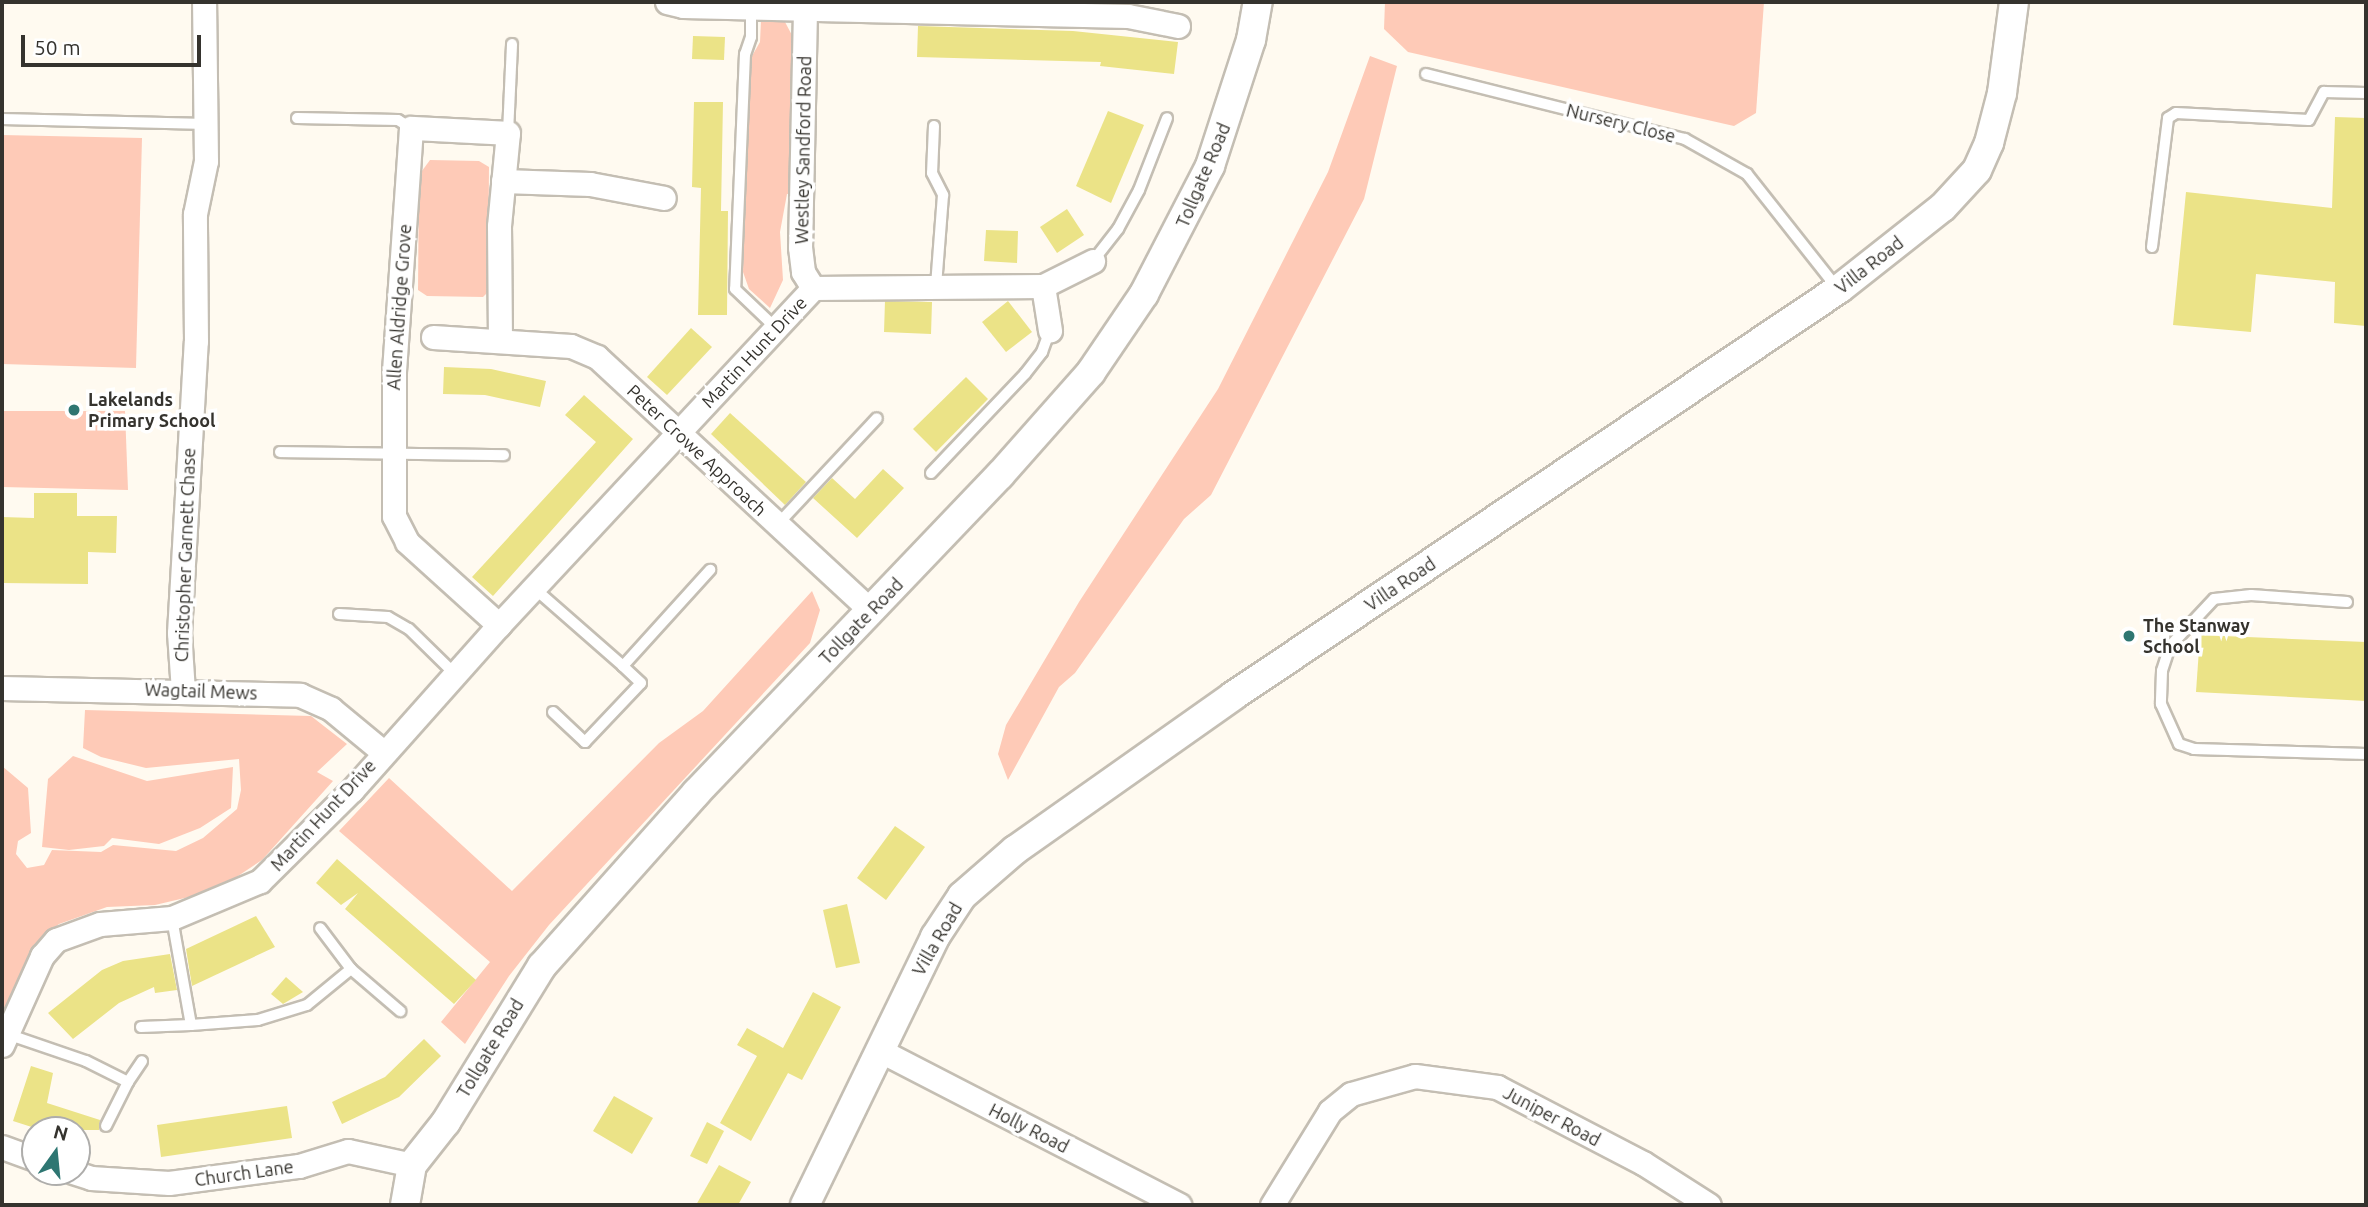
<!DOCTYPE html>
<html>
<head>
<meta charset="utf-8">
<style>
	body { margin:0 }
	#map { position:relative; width:2368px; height:1207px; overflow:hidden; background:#fffaf0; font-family:Ubuntu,sans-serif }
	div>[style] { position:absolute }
	.green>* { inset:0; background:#fecab7 }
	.building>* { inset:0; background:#ebe387 }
	.roads { filter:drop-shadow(2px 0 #c4beb3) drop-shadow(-2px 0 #c4beb3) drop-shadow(0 2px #c4beb3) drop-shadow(0 -2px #c4beb3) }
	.service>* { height:10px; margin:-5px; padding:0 5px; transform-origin:5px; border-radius:5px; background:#fff }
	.minor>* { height:23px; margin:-11.5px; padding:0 11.5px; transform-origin:11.5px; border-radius:11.5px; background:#fff }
	.tertiary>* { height:28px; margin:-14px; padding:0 14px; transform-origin:14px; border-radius:14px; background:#fff }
	.dots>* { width:19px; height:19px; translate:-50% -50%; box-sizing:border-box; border:4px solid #fff; border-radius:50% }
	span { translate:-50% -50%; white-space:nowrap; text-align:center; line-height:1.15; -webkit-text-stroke:7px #fff; paint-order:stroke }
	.street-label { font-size:18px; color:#35332e }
	.poi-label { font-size:18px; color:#35332e; font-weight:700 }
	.left { translate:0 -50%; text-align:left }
	.frame { position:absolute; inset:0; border:4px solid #35332e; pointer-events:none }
	.north { position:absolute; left:21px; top:1116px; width:70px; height:70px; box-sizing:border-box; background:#fff; border:2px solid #aeadab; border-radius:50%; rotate:15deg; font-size:19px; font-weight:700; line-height:28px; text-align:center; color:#35332e }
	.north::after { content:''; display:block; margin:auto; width:24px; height:32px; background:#2e7672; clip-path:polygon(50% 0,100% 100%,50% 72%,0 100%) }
	.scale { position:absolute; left:21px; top:35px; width:180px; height:32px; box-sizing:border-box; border:4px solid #35332e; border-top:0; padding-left:9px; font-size:21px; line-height:24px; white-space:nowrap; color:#35332e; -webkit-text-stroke:5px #fff; paint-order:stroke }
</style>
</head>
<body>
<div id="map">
	<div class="green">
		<div style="clip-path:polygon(1385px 2px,1764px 2px,1756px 113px,1734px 126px,1408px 52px,1384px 29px)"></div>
		<div style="clip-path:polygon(761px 20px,785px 22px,794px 39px,789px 170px,797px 194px,787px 194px,780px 232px,783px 280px,770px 308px,749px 289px,743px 272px,748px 63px,760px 42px)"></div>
		<div style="clip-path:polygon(1370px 56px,1397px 66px,1364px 199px,1211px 495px,1184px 519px,1075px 673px,1059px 687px,1008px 780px,998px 754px,1006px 725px,1079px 602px,1218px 389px,1328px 172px)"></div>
		<div style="clip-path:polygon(2px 135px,142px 138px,136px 368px,2px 364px)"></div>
		<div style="clip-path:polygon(430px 160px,479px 161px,489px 167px,488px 292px,483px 297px,427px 296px,418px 290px,419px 175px)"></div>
		<div style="clip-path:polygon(2px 411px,125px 411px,128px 490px,2px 487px)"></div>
		<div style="clip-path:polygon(812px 591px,820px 610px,810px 643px,549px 925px,509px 976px,465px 1044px,441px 1022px,490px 962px,339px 831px,389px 778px,512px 891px,659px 743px,703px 711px)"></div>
		<div style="clip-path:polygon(85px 710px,311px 716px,347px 744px,317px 772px,333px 781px,262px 860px,235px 878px,206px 893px,155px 905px,107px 907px,59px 924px,41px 939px,2px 1026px,2px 766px,28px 788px,31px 833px,18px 841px,16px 854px,27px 868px,44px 865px,52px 850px,101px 852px,113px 845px,176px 851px,203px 838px,237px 809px,241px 790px,239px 759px,146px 768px,101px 757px,83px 748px)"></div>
		<div style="clip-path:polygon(73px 756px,147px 781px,233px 767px,231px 808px,200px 828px,159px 844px,112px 838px,104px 846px,69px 850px,42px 847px,48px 779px)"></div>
	</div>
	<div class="building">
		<div style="clip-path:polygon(918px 26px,1073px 31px,1178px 42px,1174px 74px,1100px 66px,1101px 62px,917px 57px)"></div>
		<div style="clip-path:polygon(693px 36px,725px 37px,724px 60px,692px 59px)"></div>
		<div style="clip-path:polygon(694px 102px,723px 102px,721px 211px,728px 211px,727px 315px,698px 315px,701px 188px,692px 187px)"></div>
		<div style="clip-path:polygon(1108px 111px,1144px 125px,1111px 203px,1076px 186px)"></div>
		<div style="clip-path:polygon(2335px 117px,2366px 118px,2366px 326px,2334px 323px,2335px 282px,2256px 274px,2251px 332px,2173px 325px,2186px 192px,2332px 208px)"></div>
		<div style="clip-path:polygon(1067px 209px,1084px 235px,1057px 253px,1040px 227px)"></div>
		<div style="clip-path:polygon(986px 230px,1018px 231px,1017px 263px,984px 261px)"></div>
		<div style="clip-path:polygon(885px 301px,932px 302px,931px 334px,884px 332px)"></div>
		<div style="clip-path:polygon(1008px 301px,1032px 332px,1006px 352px,982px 322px)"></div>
		<div style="clip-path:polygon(691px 328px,712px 347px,667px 395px,647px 377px)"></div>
		<div style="clip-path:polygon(444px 367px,491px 369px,546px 381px,540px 407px,485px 395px,443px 394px)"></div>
		<div style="clip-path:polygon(966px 377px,988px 399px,936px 452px,913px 429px)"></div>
		<div style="clip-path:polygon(584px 395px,633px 439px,493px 596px,472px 577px,596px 442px,565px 415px)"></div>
		<div style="clip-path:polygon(730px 413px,806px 482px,785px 505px,711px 434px)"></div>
		<div style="clip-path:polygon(883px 469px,904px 488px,857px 538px,813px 498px,832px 478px,855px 499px)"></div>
		<div style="clip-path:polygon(34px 493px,77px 493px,77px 516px,117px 516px,116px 553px,88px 552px,88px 584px,2px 583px,2px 517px,34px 518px)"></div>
		<div style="clip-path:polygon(2200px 635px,2366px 642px,2366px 701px,2196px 692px)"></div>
		<div style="clip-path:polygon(895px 826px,925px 847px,886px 900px,857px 878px)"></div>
		<div style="clip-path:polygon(337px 859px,476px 980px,454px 1004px,345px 909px,358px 893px,341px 905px,316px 883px)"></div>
		<div style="clip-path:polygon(847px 904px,860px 963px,836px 968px,823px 910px)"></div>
		<div style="clip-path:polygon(256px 916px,275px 947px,192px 986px,186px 949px)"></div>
		<div style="clip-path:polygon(170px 954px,177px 990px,155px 993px,154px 987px,119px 1003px,73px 1039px,48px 1013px,102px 970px,123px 961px)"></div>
		<div style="clip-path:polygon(286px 977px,303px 992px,283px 1004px,271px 994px)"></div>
		<div style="clip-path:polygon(813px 992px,841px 1007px,802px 1080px,788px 1073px,751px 1141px,720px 1123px,757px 1056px,737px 1045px,747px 1028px,783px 1048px)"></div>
		<div style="clip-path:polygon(424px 1039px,441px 1056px,399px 1097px,342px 1124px,332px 1102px,385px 1077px)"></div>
		<div style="clip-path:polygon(31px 1066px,53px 1073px,47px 1103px,100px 1120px,99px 1130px,41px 1130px,13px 1121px)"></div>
		<div style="clip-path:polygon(614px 1096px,653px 1118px,632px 1154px,593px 1131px)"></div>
		<div style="clip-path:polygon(287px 1106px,292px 1138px,161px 1157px,157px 1125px)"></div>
		<div style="clip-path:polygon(707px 1122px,724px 1131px,707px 1164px,690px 1156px)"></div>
		<div style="clip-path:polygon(719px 1165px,751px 1182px,738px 1205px,696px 1205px)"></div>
	</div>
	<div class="roads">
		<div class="service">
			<div style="left:751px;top:8px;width:29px;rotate:90deg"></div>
			<div style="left:751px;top:37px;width:18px;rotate:109deg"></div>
			<div style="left:745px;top:54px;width:235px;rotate:92.4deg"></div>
			<div style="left:735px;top:289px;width:57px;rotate:43.6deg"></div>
			<div style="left:1426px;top:74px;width:267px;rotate:14.1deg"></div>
			<div style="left:1685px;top:139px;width:71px;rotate:29.4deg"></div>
			<div style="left:1747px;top:174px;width:145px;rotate:51.7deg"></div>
			<div style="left:297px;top:118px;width:101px;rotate:1.1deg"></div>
			<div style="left:398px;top:120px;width:15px;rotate:32deg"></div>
			<div style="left:2px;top:119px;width:205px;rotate:1.4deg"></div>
			<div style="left:934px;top:126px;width:47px;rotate:92.4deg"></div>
			<div style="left:932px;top:173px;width:25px;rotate:63deg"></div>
			<div style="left:943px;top:195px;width:91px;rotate:94.4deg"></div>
			<div style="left:508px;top:133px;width:89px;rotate:-87.4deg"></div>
			<div style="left:2152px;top:247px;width:130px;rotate:-82.9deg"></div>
			<div style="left:2168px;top:118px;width:9px;rotate:-32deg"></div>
			<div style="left:2176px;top:113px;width:133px;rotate:3deg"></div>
			<div style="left:2309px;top:120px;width:32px;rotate:-62deg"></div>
			<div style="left:2324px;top:92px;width:42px;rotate:1.4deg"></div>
			<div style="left:1093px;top:261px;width:41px;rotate:-52deg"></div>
			<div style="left:1118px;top:229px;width:44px;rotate:-61.7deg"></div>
			<div style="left:1139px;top:190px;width:77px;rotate:-68.7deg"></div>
			<div style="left:280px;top:452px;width:224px;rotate:0.8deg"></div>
			<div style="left:931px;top:473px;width:137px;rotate:-46.5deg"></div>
			<div style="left:1025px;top:374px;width:28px;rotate:-52deg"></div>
			<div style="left:1042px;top:352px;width:23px;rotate:-70deg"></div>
			<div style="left:777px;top:525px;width:146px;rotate:-46.9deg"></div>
			<div style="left:534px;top:588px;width:118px;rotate:41.2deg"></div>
			<div style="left:623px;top:666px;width:130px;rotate:-47.8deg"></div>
			<div style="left:2347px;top:602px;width:96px;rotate:-175.8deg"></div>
			<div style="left:2251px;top:595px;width:37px;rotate:174deg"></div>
			<div style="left:2214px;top:599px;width:64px;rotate:133.1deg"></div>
			<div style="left:2170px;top:646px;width:26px;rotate:108deg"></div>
			<div style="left:2162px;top:671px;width:33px;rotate:92deg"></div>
			<div style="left:2161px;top:704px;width:44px;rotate:65.8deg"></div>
			<div style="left:2179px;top:744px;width:16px;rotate:18deg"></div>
			<div style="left:2194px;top:749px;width:172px;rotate:1.7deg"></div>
			<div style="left:339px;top:614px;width:49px;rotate:3.5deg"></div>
			<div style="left:388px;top:617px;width:24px;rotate:30deg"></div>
			<div style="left:409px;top:629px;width:63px;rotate:44.4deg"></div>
			<div style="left:553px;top:712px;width:44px;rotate:43.2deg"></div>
			<div style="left:585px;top:742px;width:81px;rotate:-46.5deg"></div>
			<div style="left:641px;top:683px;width:25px;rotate:-137deg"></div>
			<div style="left:351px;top:969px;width:65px;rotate:40.6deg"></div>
			<div style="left:191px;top:1025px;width:67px;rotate:-4.3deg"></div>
			<div style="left:258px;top:1020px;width:51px;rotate:-17deg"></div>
			<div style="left:307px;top:1005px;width:57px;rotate:-39.3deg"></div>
			<div style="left:351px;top:969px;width:51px;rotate:-127.1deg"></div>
			<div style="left:141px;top:1027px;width:50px;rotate:-2.3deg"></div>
			<div style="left:191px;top:1025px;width:109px;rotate:-100.1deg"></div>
			<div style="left:7px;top:1034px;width:83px;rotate:18.9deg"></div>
			<div style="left:86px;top:1061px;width:47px;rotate:26.6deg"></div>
			<div style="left:128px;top:1082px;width:49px;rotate:116.6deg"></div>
			<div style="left:128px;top:1082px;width:25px;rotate:-56deg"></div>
		</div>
		<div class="minor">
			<div style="left:667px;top:2px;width:16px;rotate:14deg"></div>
			<div style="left:683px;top:6px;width:445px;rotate:1.3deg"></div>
			<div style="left:1128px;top:16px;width:51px;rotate:11.3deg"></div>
			<div style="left:805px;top:10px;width:237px;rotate:91.2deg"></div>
			<div style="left:800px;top:247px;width:25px;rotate:83deg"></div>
			<div style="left:803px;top:272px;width:19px;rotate:58deg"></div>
			<div style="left:503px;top:181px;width:87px;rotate:2deg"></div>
			<div style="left:590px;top:184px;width:75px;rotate:10.7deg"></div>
			<div style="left:1043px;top:286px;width:45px;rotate:81deg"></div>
			<div style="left:433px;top:337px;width:138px;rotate:3.7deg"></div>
			<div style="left:571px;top:346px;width:28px;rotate:23deg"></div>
			<div style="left:597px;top:357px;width:372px;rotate:42.8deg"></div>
			<div style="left:500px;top:340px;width:114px;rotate:-90.5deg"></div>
			<div style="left:499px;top:226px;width:93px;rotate:-84.5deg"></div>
			<div style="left:508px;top:133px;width:97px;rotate:-177deg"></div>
			<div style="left:411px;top:128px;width:244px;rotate:94deg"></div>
			<div style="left:394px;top:371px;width:145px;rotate:90deg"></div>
			<div style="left:394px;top:516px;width:29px;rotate:63deg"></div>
			<div style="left:407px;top:542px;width:124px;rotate:42.1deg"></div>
			<div style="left:499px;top:625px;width:461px;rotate:-47deg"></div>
			<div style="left:813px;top:288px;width:230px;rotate:-0.5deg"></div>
			<div style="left:1043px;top:286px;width:56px;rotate:-26.6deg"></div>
			<div style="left:2px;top:688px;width:298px;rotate:1.3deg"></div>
			<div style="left:300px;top:695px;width:34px;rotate:24deg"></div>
			<div style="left:331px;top:709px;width:66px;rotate:39.5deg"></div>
			<div style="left:183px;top:691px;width:58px;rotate:-93.9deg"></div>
			<div style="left:179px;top:633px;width:292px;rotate:-86.7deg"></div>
			<div style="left:196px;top:341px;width:127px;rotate:-90.5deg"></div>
			<div style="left:195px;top:214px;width:54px;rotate:-78.3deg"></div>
			<div style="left:206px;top:161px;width:159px;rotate:-90.7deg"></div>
			<div style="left:2px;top:1045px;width:98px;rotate:-65.8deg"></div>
			<div style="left:42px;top:956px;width:21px;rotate:-49deg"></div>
			<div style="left:56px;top:940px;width:47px;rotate:-20deg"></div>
			<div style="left:100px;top:924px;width:72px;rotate:-4.8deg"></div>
			<div style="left:172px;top:918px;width:95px;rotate:-22.8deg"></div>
			<div style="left:260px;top:881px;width:129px;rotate:-44.7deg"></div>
			<div style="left:352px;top:790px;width:221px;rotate:-48.3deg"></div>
			<div style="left:879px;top:1050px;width:338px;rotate:27.3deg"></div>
			<div style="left:2px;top:1147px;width:35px;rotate:20deg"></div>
			<div style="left:73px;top:1172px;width:19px;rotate:18deg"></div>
			<div style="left:91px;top:1178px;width:78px;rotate:3.7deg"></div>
			<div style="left:169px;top:1183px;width:131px;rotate:-7.5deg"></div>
			<div style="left:299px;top:1166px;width:51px;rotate:-17deg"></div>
			<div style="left:348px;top:1151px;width:66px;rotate:12.3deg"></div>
			<div style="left:1272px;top:1205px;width:110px;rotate:-58.3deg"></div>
			<div style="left:1330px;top:1111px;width:27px;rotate:-39deg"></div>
			<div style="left:1351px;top:1094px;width:66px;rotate:-15.7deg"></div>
			<div style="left:1415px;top:1076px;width:83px;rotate:7.6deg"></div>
			<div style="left:1497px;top:1087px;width:165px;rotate:27.5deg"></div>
			<div style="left:1643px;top:1163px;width:78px;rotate:32.5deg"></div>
		</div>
		<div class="tertiary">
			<div style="left:405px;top:1205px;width:41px;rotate:-80.1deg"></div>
			<div style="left:412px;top:1165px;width:55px;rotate:-51.7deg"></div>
			<div style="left:446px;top:1122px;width:183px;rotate:-58.4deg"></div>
			<div style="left:542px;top:966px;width:232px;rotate:-48.3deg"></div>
			<div style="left:696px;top:793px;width:440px;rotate:-46.3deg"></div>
			<div style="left:1000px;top:475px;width:137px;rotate:-48.5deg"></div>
			<div style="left:1091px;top:372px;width:94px;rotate:-55.8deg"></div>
			<div style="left:1144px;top:294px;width:144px;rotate:-62.7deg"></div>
			<div style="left:1210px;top:166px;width:133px;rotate:-72deg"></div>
			<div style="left:1251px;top:40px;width:39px;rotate:-80deg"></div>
			<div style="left:805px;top:1205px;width:298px;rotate:-64.1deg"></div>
			<div style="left:935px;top:937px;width:49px;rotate:-56.6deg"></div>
			<div style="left:962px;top:896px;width:70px;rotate:-41deg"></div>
			<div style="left:1015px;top:850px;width:267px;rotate:-35.2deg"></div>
			<div style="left:1233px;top:696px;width:730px;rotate:-33.89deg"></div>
			<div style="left:1839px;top:289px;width:132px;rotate:-38.3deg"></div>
			<div style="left:1943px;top:207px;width:50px;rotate:-47.4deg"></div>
			<div style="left:1977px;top:170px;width:30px;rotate:-66deg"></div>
			<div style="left:1989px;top:143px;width:52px;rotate:-75.4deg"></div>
			<div style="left:2002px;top:93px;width:92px;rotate:-82.5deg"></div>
		</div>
	</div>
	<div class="dots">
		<div style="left:74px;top:410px;background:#2e7672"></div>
		<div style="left:2129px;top:636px;background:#2e7672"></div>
	</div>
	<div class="street-label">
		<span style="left:1621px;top:123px;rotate:14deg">Nursery Close</span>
		<span style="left:803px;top:150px;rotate:-89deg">Westley Sandford Road</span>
		<span style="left:1203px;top:175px;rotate:-67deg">Tollgate Road</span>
		<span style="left:1869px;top:265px;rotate:-38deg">Villa Road</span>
		<span style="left:399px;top:307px;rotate:-86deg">Allen Aldridge Grove</span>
		<span style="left:754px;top:352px;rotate:-47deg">Martin Hunt Drive</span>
		<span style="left:697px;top:450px;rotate:43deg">Peter Crowe Approach</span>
		<span style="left:185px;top:555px;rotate:-88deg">Christopher Garnett Chase</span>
		<span style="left:1400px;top:584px;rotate:-34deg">Villa Road</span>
		<span style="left:861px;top:621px;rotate:-46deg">Tollgate Road</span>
		<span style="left:201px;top:691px;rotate:2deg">Wagtail Mews</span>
		<span style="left:323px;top:815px;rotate:-47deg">Martin Hunt Drive</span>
		<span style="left:937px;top:939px;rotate:-60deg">Villa Road</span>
		<span style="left:490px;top:1048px;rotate:-59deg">Tollgate Road</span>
		<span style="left:1552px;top:1116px;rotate:28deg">Juniper Road</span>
		<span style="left:1029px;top:1128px;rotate:27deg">Holly Road</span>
		<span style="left:244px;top:1173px;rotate:-8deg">Church Lane</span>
	</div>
	<div class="poi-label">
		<span class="left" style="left:88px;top:410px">Lakelands<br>Primary School</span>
		<span class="left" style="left:2143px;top:636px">The Stanway<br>School</span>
	</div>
	<div class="frame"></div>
	<div class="north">N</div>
	<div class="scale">50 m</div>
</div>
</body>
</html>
